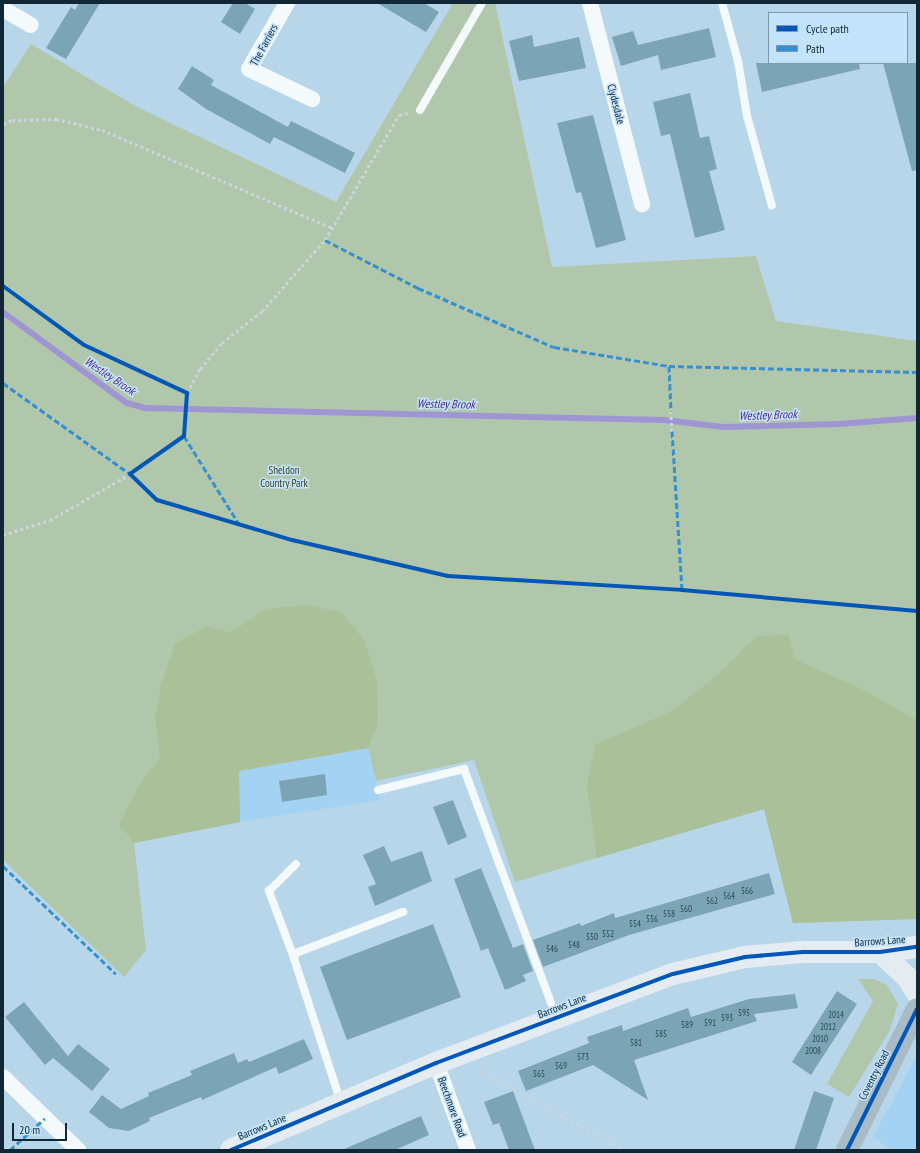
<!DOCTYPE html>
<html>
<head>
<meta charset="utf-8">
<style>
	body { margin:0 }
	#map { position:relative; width:920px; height:1153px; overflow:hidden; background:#b8d6ea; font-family:"PT Sans Narrow",sans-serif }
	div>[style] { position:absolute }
	.built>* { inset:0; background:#a3d2f3 }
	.green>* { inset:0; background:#b1c7ac }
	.forest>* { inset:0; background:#a9c098 }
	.stream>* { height:5.5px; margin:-2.75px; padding:0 2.75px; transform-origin:2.75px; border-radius:2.75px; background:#9f95d2 }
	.building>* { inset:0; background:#7ba5b4 }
	.path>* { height:2.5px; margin-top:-1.25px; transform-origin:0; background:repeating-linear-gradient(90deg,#ccd5dc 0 3px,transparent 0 6px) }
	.lane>* { height:8px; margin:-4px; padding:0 4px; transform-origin:4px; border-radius:4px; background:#f4f9fc }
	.street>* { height:16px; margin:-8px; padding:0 8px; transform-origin:8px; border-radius:8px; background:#f4f9fc }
	.secondary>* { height:22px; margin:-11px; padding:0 11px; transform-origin:11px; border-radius:11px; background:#e4ecf1 }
	.highway>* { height:22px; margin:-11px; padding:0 11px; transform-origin:11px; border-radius:11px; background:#a9bbc5 }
	.quiet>* { height:3px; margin-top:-1.5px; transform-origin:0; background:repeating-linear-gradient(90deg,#368fcf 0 6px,transparent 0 9px) }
	.cycleway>* { height:4px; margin:-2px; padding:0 2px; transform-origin:2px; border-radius:2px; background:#0057b8 }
	span { translate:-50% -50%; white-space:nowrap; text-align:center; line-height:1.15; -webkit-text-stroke:3px #c3e3fa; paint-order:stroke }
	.number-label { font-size:9px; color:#2c4655 }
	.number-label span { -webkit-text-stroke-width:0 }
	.street-label { font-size:11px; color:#112735 }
	.park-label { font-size:11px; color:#39411b }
	.water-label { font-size:12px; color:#522b88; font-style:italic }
	.frame { position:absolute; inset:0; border:4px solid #112735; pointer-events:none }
	.legend { position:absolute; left:768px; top:12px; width:140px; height:52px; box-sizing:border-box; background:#c3e3fa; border:1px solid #7c98ab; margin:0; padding:5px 7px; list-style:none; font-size:12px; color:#112735 }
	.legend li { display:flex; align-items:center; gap:8px; height:20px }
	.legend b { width:20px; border:1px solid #7c98ab }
	.scale { position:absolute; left:12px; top:1123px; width:55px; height:18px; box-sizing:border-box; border:2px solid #112735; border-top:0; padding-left:5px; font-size:12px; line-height:14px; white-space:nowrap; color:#112735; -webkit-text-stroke:3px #c3e3fa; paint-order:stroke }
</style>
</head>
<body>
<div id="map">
	<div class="built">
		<div style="clip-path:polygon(368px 748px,380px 800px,240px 822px,239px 771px)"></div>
		<div style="clip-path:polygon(917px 1055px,917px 1150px,892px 1150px,873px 1137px)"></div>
	</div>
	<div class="green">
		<div style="clip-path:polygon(453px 3px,495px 3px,552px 267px,756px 256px,776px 321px,917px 341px,917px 919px,793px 923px,764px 809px,515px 882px,474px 760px,376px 781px,368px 748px,239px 771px,240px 822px,134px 843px,146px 950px,124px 977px,3px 860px,3px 87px,31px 44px,137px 107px,336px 202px)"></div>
		<div style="clip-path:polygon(858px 979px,875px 979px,887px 985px,898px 1004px,889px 1032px,849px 1097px,827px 1084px,873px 1001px)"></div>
	</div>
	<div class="forest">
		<div style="clip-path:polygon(305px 605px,341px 612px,364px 640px,377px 681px,378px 724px,368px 748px,239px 771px,240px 822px,134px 843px,119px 824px,140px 783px,160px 758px,155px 717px,161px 686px,175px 644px,207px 626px,230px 633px,266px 609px)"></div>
		<div style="clip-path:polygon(789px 635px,794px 659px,853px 685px,917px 720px,917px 919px,793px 923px,764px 809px,597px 858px,587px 786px,595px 745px,672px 711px,715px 677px,757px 636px)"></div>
	</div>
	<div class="stream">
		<div style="left:3px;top:312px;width:154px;rotate:36.3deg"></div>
		<div style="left:127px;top:403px;width:20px;rotate:15deg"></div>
		<div style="left:146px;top:408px;width:518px;rotate:1.33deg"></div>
		<div style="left:664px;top:420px;width:60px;rotate:6.7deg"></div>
		<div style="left:724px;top:427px;width:115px;rotate:-1.5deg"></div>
		<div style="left:839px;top:424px;width:78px;rotate:-4.4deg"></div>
	</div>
	<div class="building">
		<div style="clip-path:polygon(79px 3px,100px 3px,66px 59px,46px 48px,71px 7px,75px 10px)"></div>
		<div style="clip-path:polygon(233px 3px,245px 3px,255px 9px,240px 34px,221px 22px)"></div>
		<div style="clip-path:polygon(377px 3px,424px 3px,439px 12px,426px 32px)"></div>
		<div style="clip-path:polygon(709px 28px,716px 57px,661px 70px,658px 55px,621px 66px,612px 37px,633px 31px,638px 45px)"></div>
		<div style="clip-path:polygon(532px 35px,534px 47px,579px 37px,586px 68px,519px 81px,509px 41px)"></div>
		<div style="clip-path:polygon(756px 63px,859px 63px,860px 69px,762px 92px)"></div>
		<div style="clip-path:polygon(883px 63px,917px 63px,917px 170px,912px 171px)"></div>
		<div style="clip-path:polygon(192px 66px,214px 80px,211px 85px,288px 127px,291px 121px,355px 153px,345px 173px,274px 137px,270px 144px,206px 109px,178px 89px)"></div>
		<div style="clip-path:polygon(690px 93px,700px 138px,709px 136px,717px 169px,709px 171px,725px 230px,695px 238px,670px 134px,661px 136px,653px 102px)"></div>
		<div style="clip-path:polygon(593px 115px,626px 240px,596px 248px,581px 192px,576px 193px,557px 123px)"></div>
		<div style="clip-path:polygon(325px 774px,327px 795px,282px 802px,279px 781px)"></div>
		<div style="clip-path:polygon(453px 800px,467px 837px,448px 845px,433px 807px)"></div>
		<div style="clip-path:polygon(384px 846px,391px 862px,422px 851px,432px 881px,375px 906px,368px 887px,376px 884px,363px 855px)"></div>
		<div style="clip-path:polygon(481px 868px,513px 948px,523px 944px,533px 971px,523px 975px,526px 981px,505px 990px,488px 948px,481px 951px,454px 879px)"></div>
		<div style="clip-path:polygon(769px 873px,775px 894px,629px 935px,543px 967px,533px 940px,580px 923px,581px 926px,614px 913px,615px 918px)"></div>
		<div style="clip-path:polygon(433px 924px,461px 997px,347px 1040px,320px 967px)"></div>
		<div style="clip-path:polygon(837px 991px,857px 1004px,811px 1075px,792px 1062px)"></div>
		<div style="clip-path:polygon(795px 994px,798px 1008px,754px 1014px,757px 1021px,634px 1060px,648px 1100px,593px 1065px,526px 1091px,518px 1071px,589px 1043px,587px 1037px,622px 1025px,623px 1031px,688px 1008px,691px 1017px,749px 999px)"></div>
		<div style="clip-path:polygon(24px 1002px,68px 1056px,78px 1044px,110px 1069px,92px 1091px,53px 1058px,45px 1065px,5px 1017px)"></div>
		<div style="clip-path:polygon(304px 1039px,313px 1059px,279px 1074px,276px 1067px,202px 1100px,201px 1097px,149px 1118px,150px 1121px,129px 1131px,109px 1128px,89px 1112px,102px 1095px,121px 1109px,149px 1096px,148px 1093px,192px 1075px,190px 1071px,234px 1053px,238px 1063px,247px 1059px,249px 1062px)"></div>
		<div style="clip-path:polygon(513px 1091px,535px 1150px,509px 1150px,499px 1123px,493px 1125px,484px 1102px)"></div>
		<div style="clip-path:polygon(814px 1091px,834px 1098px,816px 1150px,794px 1150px)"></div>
		<div style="clip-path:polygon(421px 1116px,429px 1135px,395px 1150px,342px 1150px)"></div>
	</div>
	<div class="path">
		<div style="left:3px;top:124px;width:10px;rotate:-24deg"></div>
		<div style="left:12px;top:120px;width:44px;rotate:-1.3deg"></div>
		<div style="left:56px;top:119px;width:47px;rotate:13.4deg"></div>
		<div style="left:102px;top:130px;width:249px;rotate:23deg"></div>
		<div style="left:187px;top:393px;width:27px;rotate:-62deg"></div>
		<div style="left:200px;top:369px;width:34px;rotate:-50deg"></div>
		<div style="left:222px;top:343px;width:51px;rotate:-38.7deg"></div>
		<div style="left:262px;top:311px;width:95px;rotate:-48.4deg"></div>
		<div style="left:325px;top:240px;width:145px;rotate:-59.4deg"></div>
		<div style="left:399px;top:115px;width:9px;rotate:-13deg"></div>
		<div style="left:671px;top:411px;width:20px;rotate:87deg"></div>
		<div style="left:3px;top:535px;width:49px;rotate:-17.7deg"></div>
		<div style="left:50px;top:520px;width:92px;rotate:-29.9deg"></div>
		<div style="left:480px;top:1067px;width:4px;rotate:63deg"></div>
		<div style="left:482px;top:1071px;width:163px;rotate:28.9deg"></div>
	</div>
	<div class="lane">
		<div style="left:722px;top:3px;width:60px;rotate:74.6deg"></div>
		<div style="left:738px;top:61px;width:56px;rotate:80.7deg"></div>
		<div style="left:747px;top:116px;width:93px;rotate:74.5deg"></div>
		<div style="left:420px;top:110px;width:124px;rotate:-59.9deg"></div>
		<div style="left:378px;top:790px;width:89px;rotate:-13.7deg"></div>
		<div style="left:464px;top:769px;width:265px;rotate:69.6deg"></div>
		<div style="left:294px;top:958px;width:72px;rotate:-110.5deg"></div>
		<div style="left:269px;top:891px;width:38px;rotate:-45deg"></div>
		<div style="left:341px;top:1103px;width:152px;rotate:-108deg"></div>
		<div style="left:294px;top:958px;width:5px;rotate:-68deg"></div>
		<div style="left:296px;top:953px;width:115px;rotate:-21deg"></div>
	</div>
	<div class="street">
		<div style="left:287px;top:3px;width:76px;rotate:119.9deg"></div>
		<div style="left:249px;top:69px;width:70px;rotate:25.5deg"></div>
		<div style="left:590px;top:3px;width:208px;rotate:75.5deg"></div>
		<div style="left:3px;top:9px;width:32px;rotate:30deg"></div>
		<div style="left:436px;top:1063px;width:93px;rotate:69.8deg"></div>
		<div style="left:3px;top:1077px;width:105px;rotate:44.2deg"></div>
	</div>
	<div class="secondary">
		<div style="left:880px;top:952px;width:37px;rotate:43deg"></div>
		<div style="left:907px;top:977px;width:19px;rotate:58deg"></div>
		<div style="left:231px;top:1150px;width:223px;rotate:-23deg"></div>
		<div style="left:436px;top:1063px;width:253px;rotate:-20.6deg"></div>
		<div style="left:673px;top:974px;width:74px;rotate:-13.3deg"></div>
		<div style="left:745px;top:957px;width:58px;rotate:-4.9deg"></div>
		<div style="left:803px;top:952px;width:77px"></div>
		<div style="left:880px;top:952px;width:37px;rotate:-8deg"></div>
	</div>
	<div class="highway">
		<div style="left:847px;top:1150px;width:157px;rotate:-63.6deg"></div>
	</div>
	<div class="quiet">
		<div style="left:325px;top:240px;width:105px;rotate:27.3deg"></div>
		<div style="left:418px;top:288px;width:148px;rotate:23.5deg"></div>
		<div style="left:554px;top:347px;width:117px;rotate:9.4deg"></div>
		<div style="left:669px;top:366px;width:248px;rotate:1.4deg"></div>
		<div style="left:669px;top:366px;width:45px;rotate:87.5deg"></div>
		<div style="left:3px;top:383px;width:156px;rotate:35.6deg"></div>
		<div style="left:672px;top:431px;width:159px;rotate:86.4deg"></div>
		<div style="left:184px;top:436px;width:104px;rotate:58deg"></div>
		<div style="left:3px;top:866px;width:156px;rotate:43.7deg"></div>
		<div style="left:10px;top:1150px;width:47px;rotate:-42.4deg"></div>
	</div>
	<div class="cycleway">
		<div style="left:3px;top:286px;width:100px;rotate:36.1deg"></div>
		<div style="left:84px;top:345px;width:114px;rotate:25deg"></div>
		<div style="left:187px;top:393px;width:43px;rotate:94deg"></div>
		<div style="left:184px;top:436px;width:66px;rotate:144.9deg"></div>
		<div style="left:130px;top:474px;width:37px;rotate:44deg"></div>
		<div style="left:157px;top:500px;width:141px;rotate:16.5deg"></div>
		<div style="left:292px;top:540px;width:160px;rotate:13deg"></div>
		<div style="left:448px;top:576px;width:234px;rotate:3.4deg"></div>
		<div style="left:682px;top:590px;width:236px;rotate:5.1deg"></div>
		<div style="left:231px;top:1150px;width:223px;rotate:-23deg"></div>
		<div style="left:436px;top:1063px;width:253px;rotate:-20.6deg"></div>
		<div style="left:673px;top:974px;width:74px;rotate:-13.3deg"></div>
		<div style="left:745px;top:957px;width:58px;rotate:-4.9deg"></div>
		<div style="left:803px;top:952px;width:77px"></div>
		<div style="left:880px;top:952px;width:37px;rotate:-8deg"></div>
		<div style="left:847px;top:1150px;width:157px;rotate:-63.6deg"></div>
	</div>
	<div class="number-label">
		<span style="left:747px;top:891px">566</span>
		<span style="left:729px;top:896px">564</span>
		<span style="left:712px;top:901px">562</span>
		<span style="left:686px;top:909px">560</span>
		<span style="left:669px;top:914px">558</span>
		<span style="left:652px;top:919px">556</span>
		<span style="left:635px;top:924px">554</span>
		<span style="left:608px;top:934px">552</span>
		<span style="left:592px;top:937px">550</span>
		<span style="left:574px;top:945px">548</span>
		<span style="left:552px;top:949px">546</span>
		<span style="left:744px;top:1013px">595</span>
		<span style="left:836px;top:1015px">2014</span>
		<span style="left:727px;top:1018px">593</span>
		<span style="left:710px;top:1023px">591</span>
		<span style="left:687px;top:1025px">589</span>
		<span style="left:828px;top:1027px">2012</span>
		<span style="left:661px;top:1034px">585</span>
		<span style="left:820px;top:1039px">2010</span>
		<span style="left:636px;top:1043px">581</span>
		<span style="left:813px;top:1051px">2008</span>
		<span style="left:583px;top:1057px">573</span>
		<span style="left:561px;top:1066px">569</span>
		<span style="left:539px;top:1074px">565</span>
	</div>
	<div class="street-label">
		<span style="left:264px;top:45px;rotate:-62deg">The Farriers</span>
		<span style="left:616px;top:104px;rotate:75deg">Clydesdale</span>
		<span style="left:880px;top:941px;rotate:-4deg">Barrows Lane</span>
		<span style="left:562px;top:1006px;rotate:-21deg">Barrows Lane</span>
		<span style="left:874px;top:1075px;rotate:-63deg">Coventry Road</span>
		<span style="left:452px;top:1107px;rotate:70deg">Beechmore Road</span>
		<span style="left:262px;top:1127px;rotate:-23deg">Barrows Lane</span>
	</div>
	<div class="park-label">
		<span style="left:284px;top:477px">Sheldon<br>Country Park</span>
	</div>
	<div class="water-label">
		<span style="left:110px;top:376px;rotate:34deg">Westley Brook</span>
		<span style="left:446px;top:404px;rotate:1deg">Westley Brook</span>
		<span style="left:768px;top:415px;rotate:-2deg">Westley Brook</span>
	</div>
	<div class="frame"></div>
	<ul class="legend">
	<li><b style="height:5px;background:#0057b8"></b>Cycle path</li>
	<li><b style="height:5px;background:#368fcf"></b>Path</li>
	</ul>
	<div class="scale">20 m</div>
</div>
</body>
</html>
